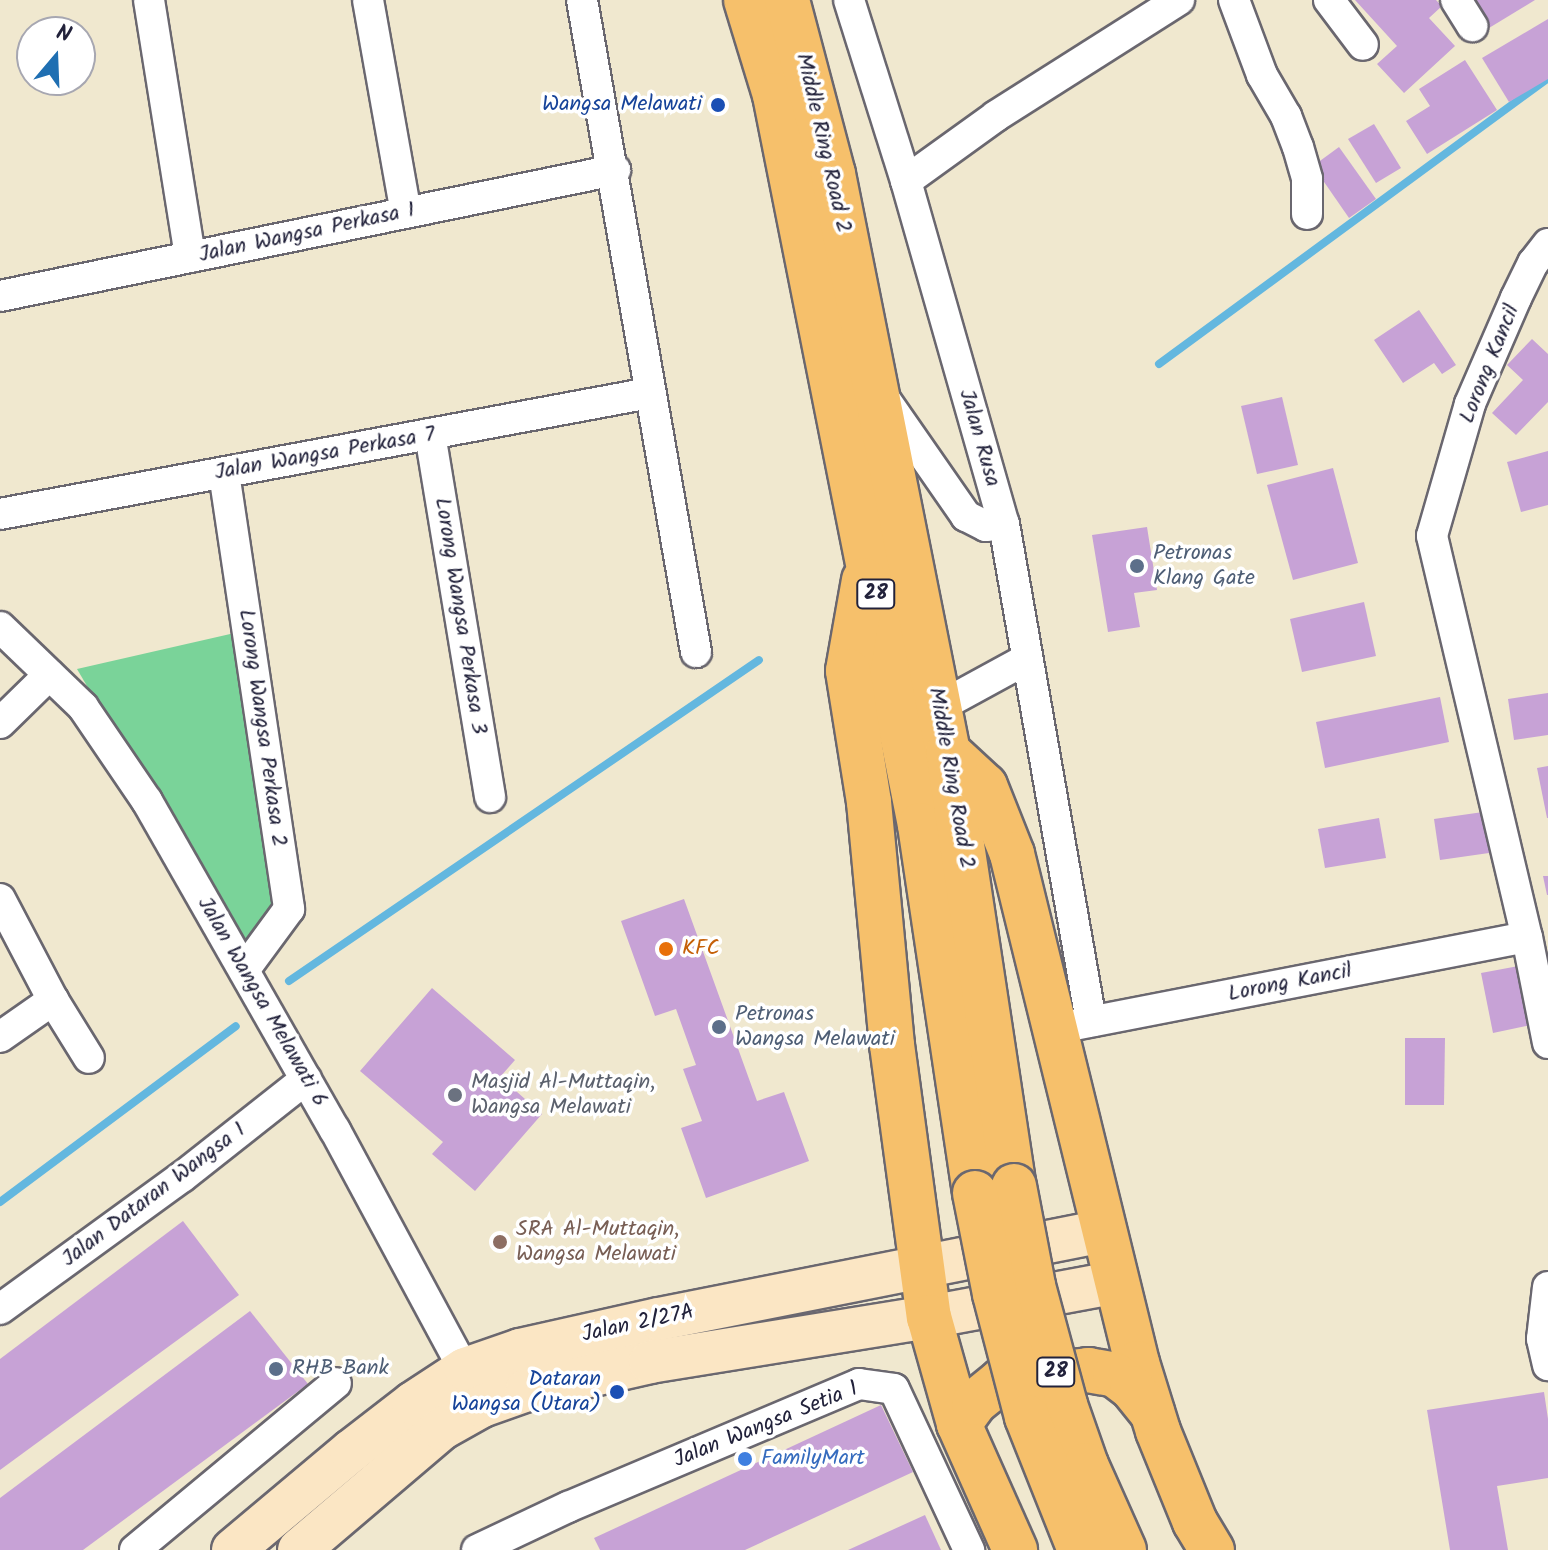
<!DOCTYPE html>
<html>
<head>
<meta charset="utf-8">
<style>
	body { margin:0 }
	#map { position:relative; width:1548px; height:1550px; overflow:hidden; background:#f0e8cf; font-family:Kalam,sans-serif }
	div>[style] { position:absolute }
	.green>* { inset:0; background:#7ad399 }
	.stream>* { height:8px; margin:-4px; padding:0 4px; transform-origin:4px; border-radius:4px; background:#63b7df }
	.building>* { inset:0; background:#c7a2d6 }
	.roads { filter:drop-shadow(2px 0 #6a676f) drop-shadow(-2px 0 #6a676f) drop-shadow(0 2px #6a676f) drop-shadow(0 -2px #6a676f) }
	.street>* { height:30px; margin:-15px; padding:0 15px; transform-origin:15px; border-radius:15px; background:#fff }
	.secondary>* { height:42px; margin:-21px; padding:0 21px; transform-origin:21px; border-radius:21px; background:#fbe6c4 }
	.highway>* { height:44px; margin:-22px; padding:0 22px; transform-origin:22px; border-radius:22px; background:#f6c06b }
	.bridges { filter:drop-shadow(2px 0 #6a676f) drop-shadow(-2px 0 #6a676f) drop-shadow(0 2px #6a676f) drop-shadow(0 -2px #6a676f) }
	.highway-bridge>* { height:44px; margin:-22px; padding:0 22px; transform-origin:22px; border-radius:22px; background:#f6c06b }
	.dots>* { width:22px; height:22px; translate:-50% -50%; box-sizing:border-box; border:4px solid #fff; border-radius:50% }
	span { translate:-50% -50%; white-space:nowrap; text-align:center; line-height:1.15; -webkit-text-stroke:7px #fff; paint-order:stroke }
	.shield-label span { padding:2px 6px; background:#fff; border:2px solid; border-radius:6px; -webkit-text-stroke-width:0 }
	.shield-label { font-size:20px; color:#22223b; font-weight:700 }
	.transit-label { font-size:22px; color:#164399 }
	.right { translate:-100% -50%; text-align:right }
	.street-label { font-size:22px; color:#22223b }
	.service-label { font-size:22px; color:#4e5e75 }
	.left { translate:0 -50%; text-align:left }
	.food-label { font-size:22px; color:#c56008 }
	.worship-label { font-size:22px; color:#5b616d }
	.education-label { font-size:22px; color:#785e54 }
	.shop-label { font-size:22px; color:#366cbe }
	.north { position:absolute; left:16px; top:16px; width:80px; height:80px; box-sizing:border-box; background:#fff; border:2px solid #a7a7b1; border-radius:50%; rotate:19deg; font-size:22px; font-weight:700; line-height:32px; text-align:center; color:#22223b }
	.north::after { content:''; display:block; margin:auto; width:28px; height:36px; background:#1f6fb2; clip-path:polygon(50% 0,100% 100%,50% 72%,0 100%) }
</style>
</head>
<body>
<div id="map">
	<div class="green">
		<div style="clip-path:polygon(239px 632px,280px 912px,245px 955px,77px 669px)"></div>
	</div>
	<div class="stream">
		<div style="left:1159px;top:364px;width:483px;rotate:-36.3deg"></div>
		<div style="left:289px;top:981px;width:569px;rotate:-34.33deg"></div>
		<div style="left:0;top:1202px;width:294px;rotate:-36.7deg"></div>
	</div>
	<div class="building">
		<div style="clip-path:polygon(1355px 0,1436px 0,1442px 6px,1429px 18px,1455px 46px,1404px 93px,1377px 64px,1397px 46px)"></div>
		<div style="clip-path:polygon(1472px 0,1535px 0,1489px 28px)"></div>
		<div style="clip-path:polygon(1548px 19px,1548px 79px,1509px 102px,1482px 58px)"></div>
		<div style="clip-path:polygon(1465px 60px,1497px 110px,1427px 154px,1406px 121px,1430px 106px,1419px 89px)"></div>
		<div style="clip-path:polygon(1374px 124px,1401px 168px,1376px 183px,1348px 139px)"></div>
		<div style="clip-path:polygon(1339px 147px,1376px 199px,1349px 218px,1313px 166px)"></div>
		<div style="clip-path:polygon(1419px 310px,1456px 365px,1442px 374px,1434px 363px,1403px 383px,1374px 340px)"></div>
		<div style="clip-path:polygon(1532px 339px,1548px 354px,1548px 402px,1516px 435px,1492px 413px,1523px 380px,1507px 365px)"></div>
		<div style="clip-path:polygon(1282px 397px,1298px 465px,1257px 474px,1241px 406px)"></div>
		<div style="clip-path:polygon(1548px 451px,1548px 505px,1521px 512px,1507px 462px)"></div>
		<div style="clip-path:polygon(1333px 468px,1358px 563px,1293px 580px,1267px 485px)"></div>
		<div style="clip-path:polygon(1147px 527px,1157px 590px,1134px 593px,1140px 627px,1108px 632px,1092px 535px)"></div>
		<div style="clip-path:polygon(1364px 602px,1376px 656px,1302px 672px,1290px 619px)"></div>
		<div style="clip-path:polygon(1548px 693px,1548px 735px,1514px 740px,1508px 699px)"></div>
		<div style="clip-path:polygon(1440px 697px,1449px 742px,1325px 768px,1316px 722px)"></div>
		<div style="clip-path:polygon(1548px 766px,1548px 818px,1547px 818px,1537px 768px)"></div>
		<div style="clip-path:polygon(1490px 811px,1496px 852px,1440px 860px,1434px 819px)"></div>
		<div style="clip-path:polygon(1379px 818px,1386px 858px,1325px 868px,1318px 829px)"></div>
		<div style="clip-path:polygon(1543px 876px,1548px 876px,1548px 895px,1547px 895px)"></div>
		<div style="clip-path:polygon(684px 899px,757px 1101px,784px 1092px,809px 1161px,706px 1198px,681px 1128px,702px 1121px,683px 1069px,696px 1065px,676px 1009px,655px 1016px,621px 921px)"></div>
		<div style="clip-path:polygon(1524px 965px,1536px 1024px,1493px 1033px,1481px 973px)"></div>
		<div style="clip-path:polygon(432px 988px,515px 1060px,500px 1077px,542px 1114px,475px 1191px,432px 1154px,443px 1142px,360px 1071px)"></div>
		<div style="clip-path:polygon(1405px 1038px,1445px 1038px,1444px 1105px,1405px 1105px)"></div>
		<div style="clip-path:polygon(183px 1221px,239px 1295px,0 1470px,0 1359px)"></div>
		<div style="clip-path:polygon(250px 1311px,308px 1384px,83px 1550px,0 1550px,0 1498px)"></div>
		<div style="clip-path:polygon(1544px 1392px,1548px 1419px,1548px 1478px,1497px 1486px,1508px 1550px,1450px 1550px,1427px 1410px)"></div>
		<div style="clip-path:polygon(881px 1405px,913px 1472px,745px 1550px,600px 1550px,594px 1538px)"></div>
		<div style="clip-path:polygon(925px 1515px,941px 1550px,848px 1550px)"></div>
	</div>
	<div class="roads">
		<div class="street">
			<div style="left:149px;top:0;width:260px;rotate:80.9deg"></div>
			<div style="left:368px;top:0;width:216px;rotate:79.9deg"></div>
			<div style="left:582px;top:0;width:662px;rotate:80.08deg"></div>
			<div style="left:849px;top:0;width:190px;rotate:72.5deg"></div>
			<div style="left:906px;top:181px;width:357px;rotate:74.1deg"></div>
			<div style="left:1004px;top:524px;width:505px;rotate:80.07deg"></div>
			<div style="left:1234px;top:0;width:80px;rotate:69.5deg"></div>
			<div style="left:1262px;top:75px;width:48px;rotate:59.7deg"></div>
			<div style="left:1286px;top:116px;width:33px;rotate:69deg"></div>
			<div style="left:1298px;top:147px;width:33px;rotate:74deg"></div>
			<div style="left:1307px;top:179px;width:35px;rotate:90deg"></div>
			<div style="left:1329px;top:0;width:56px;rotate:52.9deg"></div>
			<div style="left:1456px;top:0;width:31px;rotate:58deg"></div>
			<div style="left:906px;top:181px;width:111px;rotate:-35.8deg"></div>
			<div style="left:996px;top:116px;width:217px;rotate:-32.4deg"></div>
			<div style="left:1548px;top:244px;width:24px;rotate:128deg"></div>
			<div style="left:1533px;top:263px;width:39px;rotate:116deg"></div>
			<div style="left:1516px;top:298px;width:116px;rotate:113.5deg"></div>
			<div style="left:1470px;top:404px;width:137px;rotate:106.1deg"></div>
			<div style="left:1432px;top:536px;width:412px;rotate:76.7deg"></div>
			<div style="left:1527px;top:937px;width:108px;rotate:78.8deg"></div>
			<div style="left:0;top:296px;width:628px;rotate:-11.58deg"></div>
			<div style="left:884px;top:398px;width:144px;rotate:55.2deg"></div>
			<div style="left:966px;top:516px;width:22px;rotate:27deg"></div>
			<div style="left:986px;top:526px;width:18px;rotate:-6deg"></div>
			<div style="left:430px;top:434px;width:368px;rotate:80.6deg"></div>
			<div style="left:224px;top:473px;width:441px;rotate:81.5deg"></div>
			<div style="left:289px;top:909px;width:74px;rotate:126.3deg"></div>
			<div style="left:0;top:514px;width:661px;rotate:-10.55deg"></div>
			<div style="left:0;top:627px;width:115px;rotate:43.9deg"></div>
			<div style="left:83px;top:707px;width:114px;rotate:55.8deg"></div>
			<div style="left:147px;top:801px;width:379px;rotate:60.3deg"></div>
			<div style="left:335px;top:1130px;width:291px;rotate:61.7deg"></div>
			<div style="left:939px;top:707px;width:100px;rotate:-28.6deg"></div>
			<div style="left:0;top:723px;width:69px;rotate:-44.4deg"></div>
			<div style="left:0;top:899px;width:114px;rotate:62.3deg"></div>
			<div style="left:53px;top:1000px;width:68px;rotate:58.2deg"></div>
			<div style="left:1074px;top:1025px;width:461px;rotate:-11deg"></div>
			<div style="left:0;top:1037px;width:65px;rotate:-34.9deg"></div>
			<div style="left:1548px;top:1287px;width:52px;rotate:96.6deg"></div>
			<div style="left:1542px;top:1339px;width:27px;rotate:77deg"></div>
			<div style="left:0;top:1309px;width:225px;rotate:-36deg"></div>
			<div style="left:182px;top:1177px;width:158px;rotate:-38.3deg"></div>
			<div style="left:135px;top:1550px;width:261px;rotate:-39.7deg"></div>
			<div style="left:477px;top:1550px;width:101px;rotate:-25.3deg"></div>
			<div style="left:568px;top:1507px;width:316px;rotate:-22.9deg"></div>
			<div style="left:859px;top:1384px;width:35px;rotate:8deg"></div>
			<div style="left:894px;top:1389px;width:178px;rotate:65deg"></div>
		</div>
		<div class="secondary">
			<div style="left:233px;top:1550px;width:154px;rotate:-40deg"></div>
			<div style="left:351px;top:1451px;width:78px;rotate:-37.7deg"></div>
			<div style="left:413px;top:1403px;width:62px;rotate:-33.2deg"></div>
			<div style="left:465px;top:1369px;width:58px;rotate:-19.1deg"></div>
			<div style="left:520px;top:1350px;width:142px;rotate:-12.6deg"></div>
			<div style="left:659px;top:1319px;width:453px;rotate:-11.2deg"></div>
			<div style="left:299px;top:1550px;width:187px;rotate:-40.4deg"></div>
			<div style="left:441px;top:1429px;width:47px;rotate:-29.3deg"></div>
			<div style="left:482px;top:1406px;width:48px;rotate:-19.6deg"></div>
			<div style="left:527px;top:1390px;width:126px;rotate:-12.8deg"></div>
			<div style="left:650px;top:1362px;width:283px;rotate:-9.2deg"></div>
			<div style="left:929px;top:1317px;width:191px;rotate:-10.5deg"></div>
		</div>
		<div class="highway">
			<div style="left:746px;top:0;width:99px;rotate:73deg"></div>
			<div style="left:775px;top:95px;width:744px;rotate:78.77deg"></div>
			<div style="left:920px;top:825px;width:372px;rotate:81.5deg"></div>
			<div style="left:787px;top:0;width:180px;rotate:75.2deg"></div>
			<div style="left:833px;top:174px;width:589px;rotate:78.75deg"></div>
			<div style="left:948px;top:752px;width:439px;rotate:81.4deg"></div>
			<div style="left:864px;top:580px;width:92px;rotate:100deg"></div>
			<div style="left:848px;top:671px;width:133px;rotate:80.9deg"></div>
			<div style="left:869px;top:802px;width:244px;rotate:84.6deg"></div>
			<div style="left:892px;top:1045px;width:275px;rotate:82.3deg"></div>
			<div style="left:929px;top:1317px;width:111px;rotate:74.3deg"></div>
			<div style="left:959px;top:1424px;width:138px;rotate:66deg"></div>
			<div style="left:948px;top:752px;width:50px;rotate:42.6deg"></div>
			<div style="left:985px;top:786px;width:73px;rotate:68.3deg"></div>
			<div style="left:1012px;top:854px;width:524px;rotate:76.2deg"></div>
			<div style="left:1137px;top:1363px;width:71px;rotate:72.8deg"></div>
			<div style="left:1158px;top:1431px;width:98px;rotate:67.9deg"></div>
			<div style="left:1195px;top:1522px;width:33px;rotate:59deg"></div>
			<div style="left:959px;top:1424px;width:26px;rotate:-54deg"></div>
			<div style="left:974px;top:1403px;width:36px;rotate:-39deg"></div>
			<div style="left:1002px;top:1380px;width:87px;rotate:-6.6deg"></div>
			<div style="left:1088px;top:1370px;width:27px;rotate:10deg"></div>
			<div style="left:1115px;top:1375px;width:21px;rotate:37deg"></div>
			<div style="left:1132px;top:1388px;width:32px;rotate:51deg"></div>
		</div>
	</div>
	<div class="bridges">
		<div class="highway-bridge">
			<div style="left:1014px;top:1186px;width:102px;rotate:79.2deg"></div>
			<div style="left:1033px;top:1286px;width:123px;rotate:74.9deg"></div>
			<div style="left:1065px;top:1405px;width:64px;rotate:70.7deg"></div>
			<div style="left:1086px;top:1465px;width:93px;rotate:65.9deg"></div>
			<div style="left:975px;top:1193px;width:103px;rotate:78.8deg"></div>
			<div style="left:995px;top:1294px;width:127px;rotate:75.4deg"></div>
			<div style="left:1027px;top:1417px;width:143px;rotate:68.3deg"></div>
		</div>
	</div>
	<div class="dots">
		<div style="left:718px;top:105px;background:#1a4fb4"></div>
		<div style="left:1137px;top:566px;background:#5c6f8a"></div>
		<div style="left:666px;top:949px;background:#e8710a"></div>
		<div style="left:719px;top:1027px;background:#5c6f8a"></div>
		<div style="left:455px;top:1095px;background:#6b7280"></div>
		<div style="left:500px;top:1242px;background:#8d6e63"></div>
		<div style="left:276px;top:1369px;background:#5c6f8a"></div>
		<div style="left:617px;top:1392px;background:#1a4fb4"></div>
		<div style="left:745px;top:1459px;background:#3f7fe0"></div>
	</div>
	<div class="shield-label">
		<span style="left:876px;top:594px">28</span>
		<span style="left:1056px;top:1372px">28</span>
	</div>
	<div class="transit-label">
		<span class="right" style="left:702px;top:105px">Wangsa Melawati</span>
		<span class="right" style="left:601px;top:1392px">Dataran<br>Wangsa (Utara)</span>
	</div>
	<div class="street-label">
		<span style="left:823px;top:143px;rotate:77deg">Middle Ring Road 2</span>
		<span style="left:307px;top:233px;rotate:-12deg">Jalan Wangsa Perkasa 1</span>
		<span style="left:1490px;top:364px;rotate:-68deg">Lorong Kancil</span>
		<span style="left:979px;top:438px;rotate:74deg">Jalan Rusa</span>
		<span style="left:325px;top:454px;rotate:-10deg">Jalan Wangsa Perkasa 7</span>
		<span style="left:460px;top:616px;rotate:81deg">Lorong Wangsa Perkasa 3</span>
		<span style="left:262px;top:728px;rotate:82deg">Lorong Wangsa Perkasa 2</span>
		<span style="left:951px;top:778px;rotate:80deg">Middle Ring Road 2</span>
		<span style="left:1290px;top:983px;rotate:-11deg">Lorong Kancil</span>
		<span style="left:262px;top:1002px;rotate:60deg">Jalan Wangsa Melawati 6</span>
		<span style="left:154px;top:1195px;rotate:-37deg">Jalan Dataran Wangsa 1</span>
		<span style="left:638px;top:1324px;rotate:-12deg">Jalan 2/27A</span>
		<span style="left:766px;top:1425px;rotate:-22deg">Jalan Wangsa Setia 1</span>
	</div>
	<div class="service-label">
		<span class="left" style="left:1153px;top:566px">Petronas<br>Klang Gate</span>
		<span class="left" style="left:735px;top:1027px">Petronas<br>Wangsa Melawati</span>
		<span class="left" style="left:292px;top:1369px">RHB Bank</span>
	</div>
	<div class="food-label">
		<span class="left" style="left:682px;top:949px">KFC</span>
	</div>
	<div class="worship-label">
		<span class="left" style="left:471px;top:1095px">Masjid Al-Muttaqin,<br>Wangsa Melawati</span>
	</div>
	<div class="education-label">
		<span class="left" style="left:516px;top:1242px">SRA Al-Muttaqin,<br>Wangsa Melawati</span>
	</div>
	<div class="shop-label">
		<span class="left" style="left:761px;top:1459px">FamilyMart</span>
	</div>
	<div class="north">N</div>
</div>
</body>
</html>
